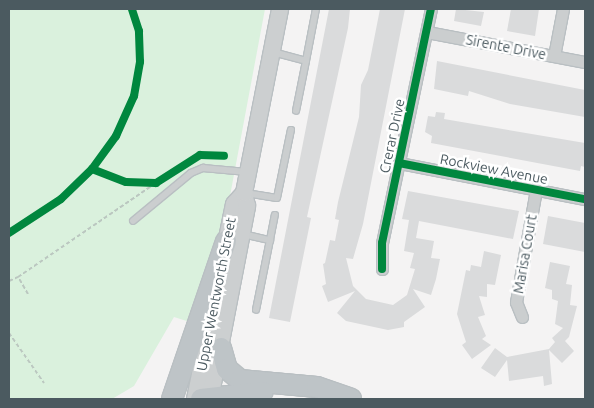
<!DOCTYPE html>
<html>
<head>
<meta charset="utf-8">
<style>
	body { margin:0 }
	#map { position:relative; width:594px; height:408px; overflow:hidden; background:#f4f3f3; font-family:Ubuntu,sans-serif }
	div>[style] { position:absolute }
	.green>* { inset:0; background:#daf1dd }
	.building>* { inset:0; background:#dadbdc }
	.path>* { height:2px; margin-top:-1px; transform-origin:0; background:repeating-linear-gradient(90deg,#bbc7c0 0 4px,transparent 0 6.5px) }
	.roads { filter:drop-shadow(1px 0 #b9bfc2) drop-shadow(-1px 0 #b9bfc2) drop-shadow(0 1px #b9bfc2) drop-shadow(0 -1px #b9bfc2) }
	.service>* { height:5.5px; margin:-2.75px; padding:0 2.75px; transform-origin:2.75px; border-radius:2.75px; background:#cbcecf }
	.minor>* { height:11px; margin:-5.5px; padding:0 5.5px; transform-origin:5.5px; border-radius:5.5px; background:#cbcecf }
	.secondary>* { height:16px; margin:-8px; padding:0 8px; transform-origin:8px; border-radius:8px; background:#cccfd0 }
	.motorway>* { height:20px; margin:-10px; padding:0 10px; transform-origin:10px; border-radius:10px; background:#bec4c7 }
	.cycleway>* { height:8px; margin:-4px; padding:0 4px; transform-origin:4px; border-radius:4px; background:#00873e }
	span { translate:-50% -50%; white-space:nowrap; text-align:center; line-height:1.15; -webkit-text-stroke:5px #fff; paint-order:stroke }
	.street-label { font-size:14px; color:#4b5a60 }
	.frame { position:absolute; inset:0; border:10px solid #4b5a60; pointer-events:none }
</style>
</head>
<body>
<div id="map">
	<div class="green">
		<div style="clip-path:polygon(9px 9px,265px 9px,227px 212px,193px 323px,174px 317px,134px 386px,112px 399px,9px 399px)"></div>
	</div>
	<div class="building">
		<div style="clip-path:polygon(329px 9px,350px 9px,348px 28px,307px 217px,311px 218px,290px 322px,269px 318px)"></div>
		<div style="clip-path:polygon(380px 9px,405px 9px,363px 224px,353px 259px,346px 258px,353px 286px,366px 299px,393px 305px,407px 295px,415px 269px,410px 268px,414px 253px,404px 251px,409px 220px,402px 219px,408px 191px,519px 211px,513px 239px,419px 221px,416px 238px,434px 241px,431px 258px,440px 259px,436px 279px,431px 295px,413px 289px,425px 307px,404px 322px,404px 327px,388px 330px,346px 321px,337px 313px,355px 291px,328px 302px,322px 286px,326px 284px,323px 264px,325px 263px,330px 240px,335px 241px,339px 220px,335px 219px,338px 202px,359px 117px,361px 85px,368px 70px)"></div>
		<div style="clip-path:polygon(456px 9px,484px 12px,481px 26px,454px 21px)"></div>
		<div style="clip-path:polygon(511px 9px,539px 9px,535px 36px,507px 31px)"></div>
		<div style="clip-path:polygon(437px 61px,585px 90px,585px 117px,510px 104px,469px 91px,468px 96px,434px 89px)"></div>
		<div style="clip-path:polygon(436px 112px,445px 113px,444px 119px,585px 143px,585px 167px,581px 166px,580px 171px,431px 143px,432px 136px,425px 132px,428px 116px,435px 117px)"></div>
		<div style="clip-path:polygon(548px 216px,585px 223px,585px 252px,543px 244px)"></div>
		<div style="clip-path:polygon(484px 251px,501px 255px,495px 285px,487px 284px,487px 297px,479px 296px,485px 315px,478px 317px,486px 336px,482px 339px,491px 345px,472px 359px,462px 345px,466px 342px,457px 314px,466px 270px,470px 271px,471px 265px,481px 267px)"></div>
		<div style="clip-path:polygon(550px 262px,570px 266px,566px 284px,572px 285px,570px 305px,577px 306px,569px 337px,565px 341px,574px 351px,562px 363px,549px 350px,552px 384px,544px 386px,543px 376px,509px 381px,507px 360px,495px 377px,481px 368px,495px 348px,507px 357px,549px 349px,555px 342px,552px 338px,563px 328px,555px 324px,558px 301px,552px 299px,552px 290px,545px 288px)"></div>
	</div>
	<div class="path">
		<div style="left:9px;top:281px;width:10px;rotate:-24deg"></div>
		<div style="left:28px;top:294px;width:20px;rotate:-120deg"></div>
		<div style="left:18px;top:277px;width:167px;rotate:-34.3deg"></div>
		<div style="left:9px;top:333px;width:61px;rotate:55deg"></div>
	</div>
	<div class="roads">
		<div class="service">
			<div style="left:273px;top:52px;width:34px;rotate:15deg"></div>
			<div style="left:306px;top:61px;width:53px;rotate:-79.1deg"></div>
			<div style="left:296px;top:111px;width:51px;rotate:-78.7deg"></div>
			<div style="left:246px;top:193px;width:31px;rotate:9deg"></div>
			<div style="left:277px;top:198px;width:69px;rotate:-78.4deg"></div>
			<div style="left:133px;top:221px;width:75px;rotate:-39.6deg"></div>
			<div style="left:191px;top:173px;width:13px;rotate:-23deg"></div>
			<div style="left:203px;top:168px;width:44px;rotate:5.2deg"></div>
			<div style="left:243px;top:234px;width:28px;rotate:13deg"></div>
			<div style="left:270px;top:240px;width:25px;rotate:-79deg"></div>
			<div style="left:256px;top:310px;width:71px;rotate:-78.7deg"></div>
		</div>
		<div class="minor">
			<div style="left:427px;top:32px;width:161px;rotate:10.8deg"></div>
			<div style="left:554px;top:56px;width:48px;rotate:-79.2deg"></div>
			<div style="left:399px;top:163px;width:189px;rotate:11deg"></div>
			<div style="left:382px;top:269px;width:26px;rotate:-90deg"></div>
			<div style="left:382px;top:243px;width:239px;rotate:-78.2deg"></div>
			<div style="left:522px;top:317px;width:16px;rotate:-112deg"></div>
			<div style="left:516px;top:302px;width:114px;rotate:-79.9deg"></div>
		</div>
		<div class="secondary">
			<div style="left:224px;top:253px;width:50px;rotate:-78.5deg"></div>
			<div style="left:234px;top:204px;width:15px;rotate:-48deg"></div>
			<div style="left:195px;top:399px;width:111px;rotate:-78.6deg"></div>
			<div style="left:210px;top:399px;width:197px;rotate:-79.1deg"></div>
			<div style="left:247px;top:206px;width:13px;rotate:-103deg"></div>
			<div style="left:244px;top:193px;width:187px;rotate:-78.9deg"></div>
		</div>
		<div class="motorway">
			<div style="left:221px;top:348px;width:22px;rotate:74deg"></div>
			<div style="left:227px;top:369px;width:17px;rotate:40deg"></div>
			<div style="left:240px;top:380px;width:77px;rotate:5.2deg"></div>
			<div style="left:317px;top:387px;width:36px;rotate:19deg"></div>
			<div style="left:172px;top:399px;width:167px;rotate:-71.1deg"></div>
			<div style="left:201px;top:399px;width:62px;rotate:-6.4deg"></div>
		</div>
	</div>
	<div class="cycleway">
		<div style="left:399px;top:163px;width:189px;rotate:11deg"></div>
		<div style="left:92px;top:169px;width:36px;rotate:21deg"></div>
		<div style="left:126px;top:182px;width:30px;rotate:2deg"></div>
		<div style="left:156px;top:183px;width:52px;rotate:-32.5deg"></div>
		<div style="left:200px;top:155px;width:24px;rotate:2deg"></div>
		<div style="left:9px;top:233px;width:62px;rotate:-33.2deg"></div>
		<div style="left:61px;top:199px;width:43px;rotate:-44.1deg"></div>
		<div style="left:92px;top:169px;width:41px;rotate:-54deg"></div>
		<div style="left:116px;top:136px;width:44px;rotate:-65.8deg"></div>
		<div style="left:134px;top:96px;width:35px;rotate:-80deg"></div>
		<div style="left:140px;top:62px;width:31px;rotate:-92deg"></div>
		<div style="left:139px;top:31px;width:23px;rotate:-108deg"></div>
		<div style="left:382px;top:269px;width:26px;rotate:-90deg"></div>
		<div style="left:382px;top:243px;width:239px;rotate:-78.2deg"></div>
	</div>
	<div class="street-label">
		<span style="left:506px;top:47px;rotate:11deg">Sirente Drive</span>
		<span style="left:392px;top:136px;rotate:-78deg">Crerar Drive</span>
		<span style="left:494px;top:169px;rotate:11deg">Rockview Avenue</span>
		<span style="left:525px;top:254px;rotate:-80deg">Marisa Court</span>
		<span style="left:216px;top:294px;rotate:-79deg">Upper Wentworth Street</span>
	</div>
	<div class="frame"></div>
</div>
</body>
</html>
